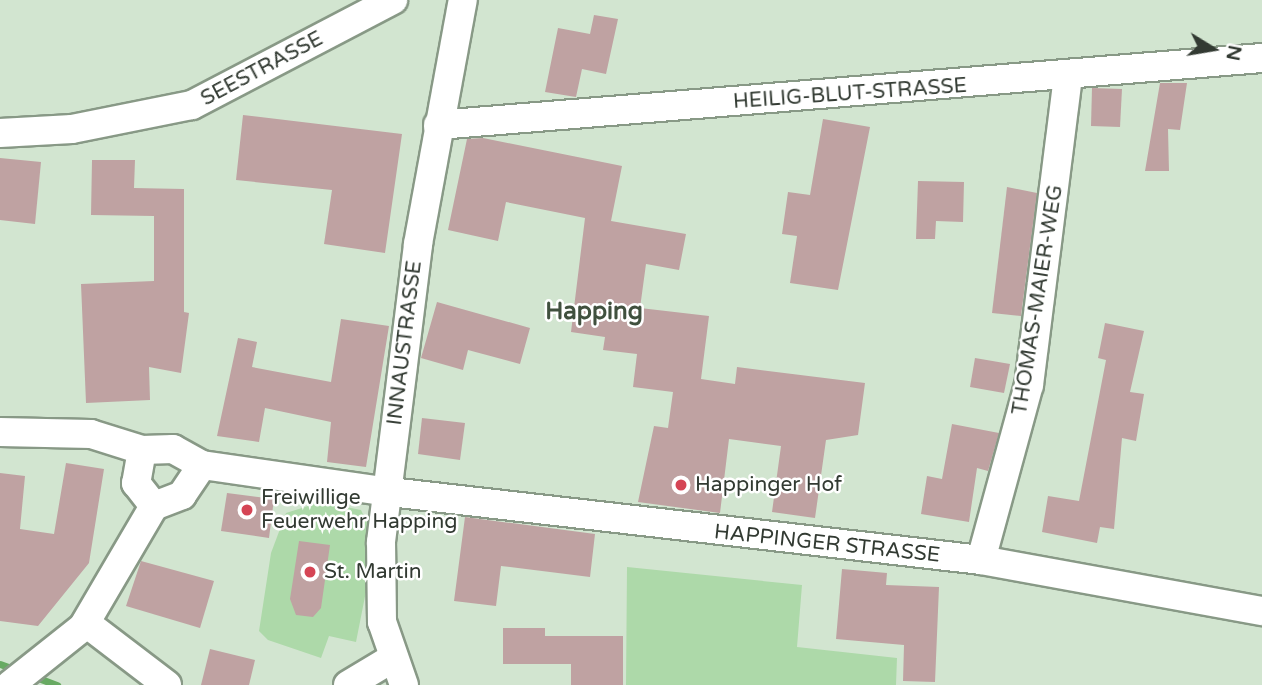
<!DOCTYPE html>
<html>
<head>
<meta charset="utf-8">
<style>
	body { margin:0 }
	#map { position:relative; width:1262px; height:685px; overflow:hidden; background:#d2e5d0; font-family:"Varela Round",sans-serif }
	div>[style] { position:absolute }
	.green>* { inset:0; background:#add9a9 }
	.stream>* { height:7px; margin:-3.5px; padding:0 3.5px; transform-origin:3.5px; border-radius:3.5px; background:#68aa63 }
	.building>* { inset:0; background:#bfa2a2 }
	.roads { filter:drop-shadow(2px 0 #889986) drop-shadow(-2px 0 #889986) drop-shadow(0 2px #889986) drop-shadow(0 -2px #889986) }
	.minor>* { height:28px; margin:-14px; padding:0 14px; transform-origin:14px; border-radius:14px; background:#fff }
	.dots>* { width:19px; height:19px; translate:-50% -50%; box-sizing:border-box; border:4px solid #fff; border-radius:50% }
	span { translate:-50% -50%; white-space:nowrap; text-align:center; line-height:1.15; -webkit-text-stroke:5px #fff; paint-order:stroke }
	.street-label { font-size:21px; color:#323a32 }
	.poi-label { font-size:21px; color:#323a32 }
	.left { translate:0 -50%; text-align:left }
	.quarter-label { font-size:24px; color:#40503e; font-weight:700 }
	.north { position:absolute; left:1178px; top:14px; width:70px; height:70px; -webkit-text-stroke:5px #fff; paint-order:stroke; rotate:101deg; font-size:19px; font-weight:700; line-height:28px; text-align:center; color:#323a32 }
	.north::after { content:''; display:block; margin:auto; width:24px; height:32px; background:#323a32; clip-path:polygon(50% 0,100% 100%,50% 72%,0 100%) }
</style>
</head>
<body>
<div id="map">
	<div class="green">
		<div style="clip-path:polygon(321px 502px,361px 510px,371px 531px,372px 561px,356px 642px,329px 636px,321px 658px,268px 640px,259px 631px,271px 553px,286px 513px)"></div>
		<div style="clip-path:polygon(627px 567px,802px 585px,797px 647px,897px 658px,896px 685px,626px 685px)"></div>
	</div>
	<div class="stream">
		<div style="left:0;top:664px;width:20px;rotate:20deg"></div>
		<div style="left:33px;top:676px;width:26px;rotate:21deg"></div>
	</div>
	<div class="building">
		<div style="clip-path:polygon(594px 15px,618px 19px,606px 74px,582px 69px,576px 97px,545px 92px,558px 28px,590px 34px)"></div>
		<div style="clip-path:polygon(1160px 83px,1187px 83px,1180px 130px,1168px 129px,1169px 171px,1145px 171px)"></div>
		<div style="clip-path:polygon(1092px 88px,1122px 89px,1120px 127px,1091px 126px)"></div>
		<div style="clip-path:polygon(243px 115px,402px 134px,385px 253px,324px 244px,332px 190px,236px 180px)"></div>
		<div style="clip-path:polygon(823px 119px,870px 127px,838px 290px,790px 283px,797px 236px,782px 234px,788px 192px,810px 195px)"></div>
		<div style="clip-path:polygon(483px 138px,622px 166px,611px 221px,686px 234px,679px 270px,646px 264px,640px 308px,709px 316px,701px 379px,735px 384px,737px 367px,865px 383px,858px 435px,826px 440px,815px 518px,772px 512px,781px 446px,729px 439px,720px 513px,638px 502px,654px 426px,668px 428px,673px 392px,633px 387px,637px 354px,603px 350px,605px 337px,571px 332px,585px 218px,506px 202px,498px 241px,448px 230px,467px 139px)"></div>
		<div style="clip-path:polygon(0 158px,41px 162px,35px 224px,0 220px)"></div>
		<div style="clip-path:polygon(92px 160px,135px 160px,134px 188px,184px 189px,184px 312px,189px 313px,181px 373px,149px 367px,150px 400px,86px 403px,81px 284px,154px 281px,154px 216px,91px 215px)"></div>
		<div style="clip-path:polygon(918px 181px,964px 182px,963px 222px,936px 221px,935px 239px,916px 239px)"></div>
		<div style="clip-path:polygon(1007px 187px,1037px 193px,1021px 316px,992px 313px)"></div>
		<div style="clip-path:polygon(437px 302px,530px 328px,520px 364px,468px 350px,463px 370px,421px 358px)"></div>
		<div style="clip-path:polygon(341px 319px,389px 326px,366px 467px,327px 462px,331px 422px,265px 408px,259px 442px,217px 436px,238px 338px,257px 342px,252px 367px,331px 382px)"></div>
		<div style="clip-path:polygon(1105px 323px,1144px 331px,1130px 392px,1144px 394px,1136px 441px,1122px 438px,1114px 529px,1100px 527px,1097px 543px,1042px 532px,1048px 496px,1079px 501px,1106px 360px,1098px 358px)"></div>
		<div style="clip-path:polygon(975px 358px,1010px 364px,1004px 393px,970px 387px)"></div>
		<div style="clip-path:polygon(422px 418px,465px 423px,460px 460px,418px 454px)"></div>
		<div style="clip-path:polygon(952px 424px,999px 433px,988px 471px,977px 468px,969px 522px,921px 514px,927px 476px,942px 479px)"></div>
		<div style="clip-path:polygon(66px 463px,104px 469px,89px 563px,38px 626px,0 621px,0 473px,25px 476px,20px 529px,54px 534px)"></div>
		<div style="clip-path:polygon(227px 493px,274px 499px,269px 538px,221px 531px)"></div>
		<div style="clip-path:polygon(465px 517px,595px 534px,590px 577px,501px 566px,496px 606px,454px 601px)"></div>
		<div style="clip-path:polygon(299px 541px,330px 545px,321px 608px,313px 617px,296px 615px,290px 599px)"></div>
		<div style="clip-path:polygon(141px 561px,214px 581px,200px 628px,126px 606px)"></div>
		<div style="clip-path:polygon(842px 569px,887px 573px,886px 585px,939px 587px,935px 682px,903px 681px,904px 645px,836px 639px)"></div>
		<div style="clip-path:polygon(503px 628px,545px 628px,545px 636px,623px 636px,623px 685px,571px 685px,571px 664px,503px 664px)"></div>
		<div style="clip-path:polygon(210px 649px,255px 660px,249px 685px,201px 685px)"></div>
	</div>
	<div class="roads">
		<div class="minor">
			<div style="left:438px;top:125px;width:827px;rotate:-4.65deg"></div>
			<div style="left:0;top:133px;width:72px;rotate:-3.2deg"></div>
			<div style="left:72px;top:129px;width:122px;rotate:-11.3deg"></div>
			<div style="left:192px;top:105px;width:227px;rotate:-27.6deg"></div>
			<div style="left:0;top:432px;width:91px;rotate:1.3deg"></div>
			<div style="left:91px;top:434px;width:53px;rotate:17.4deg"></div>
			<div style="left:142px;top:450px;width:31px;rotate:-2deg"></div>
			<div style="left:173px;top:449px;width:33px;rotate:29deg"></div>
			<div style="left:202px;top:465px;width:190px;rotate:8.2deg"></div>
			<div style="left:390px;top:492px;width:595px;rotate:6.56deg"></div>
			<div style="left:981px;top:560px;width:286px;rotate:10.3deg"></div>
			<div style="left:142px;top:450px;width:34px;rotate:100deg"></div>
			<div style="left:136px;top:483px;width:29px;rotate:52deg"></div>
			<div style="left:154px;top:506px;width:30px;rotate:-21deg"></div>
			<div style="left:182px;top:495px;width:36px;rotate:-56deg"></div>
			<div style="left:981px;top:560px;width:181px;rotate:-74.7deg"></div>
			<div style="left:1029px;top:385px;width:309px;rotate:-82.8deg"></div>
			<div style="left:86px;top:623px;width:102px;rotate:37.4deg"></div>
			<div style="left:10px;top:685px;width:93px;rotate:-38.5deg"></div>
			<div style="left:83px;top:627px;width:140px;rotate:-59.6deg"></div>
			<div style="left:348px;top:685px;width:52px;rotate:-31deg"></div>
			<div style="left:404px;top:685px;width:67px;rotate:-109.2deg"></div>
			<div style="left:382px;top:622px;width:80px;rotate:-90.7deg"></div>
			<div style="left:381px;top:542px;width:300px;rotate:-82.9deg"></div>
			<div style="left:418px;top:244px;width:248px;rotate:-79.6deg"></div>
		</div>
	</div>
	<div class="dots">
		<div style="left:681px;top:485px;background:#d54555"></div>
		<div style="left:247px;top:510px;background:#d54555"></div>
		<div style="left:310px;top:572px;background:#d54555"></div>
	</div>
	<div class="street-label">
		<span style="left:262px;top:69px;rotate:-28deg">SEESTRASSE</span>
		<span style="left:850px;top:94px;rotate:-4deg">HEILIG-BLUT-STRASSE</span>
		<span style="left:1038px;top:300px;rotate:-81deg">THOMAS-MAIER-WEG</span>
		<span style="left:405px;top:343px;rotate:-83deg">INNAUSTRASSE</span>
		<span style="left:827px;top:544px;rotate:6deg">HAPPINGER STRASSE</span>
	</div>
	<div class="poi-label">
		<span class="left" style="left:695px;top:485px">Happinger Hof</span>
		<span class="left" style="left:261px;top:510px">Freiwillige<br>Feuerwehr Happing</span>
		<span class="left" style="left:324px;top:572px">St. Martin</span>
	</div>
	<div class="quarter-label">
		<span style="left:594px;top:312px">Happing</span>
	</div>
	<div class="north">N</div>
</div>
</body>
</html>
